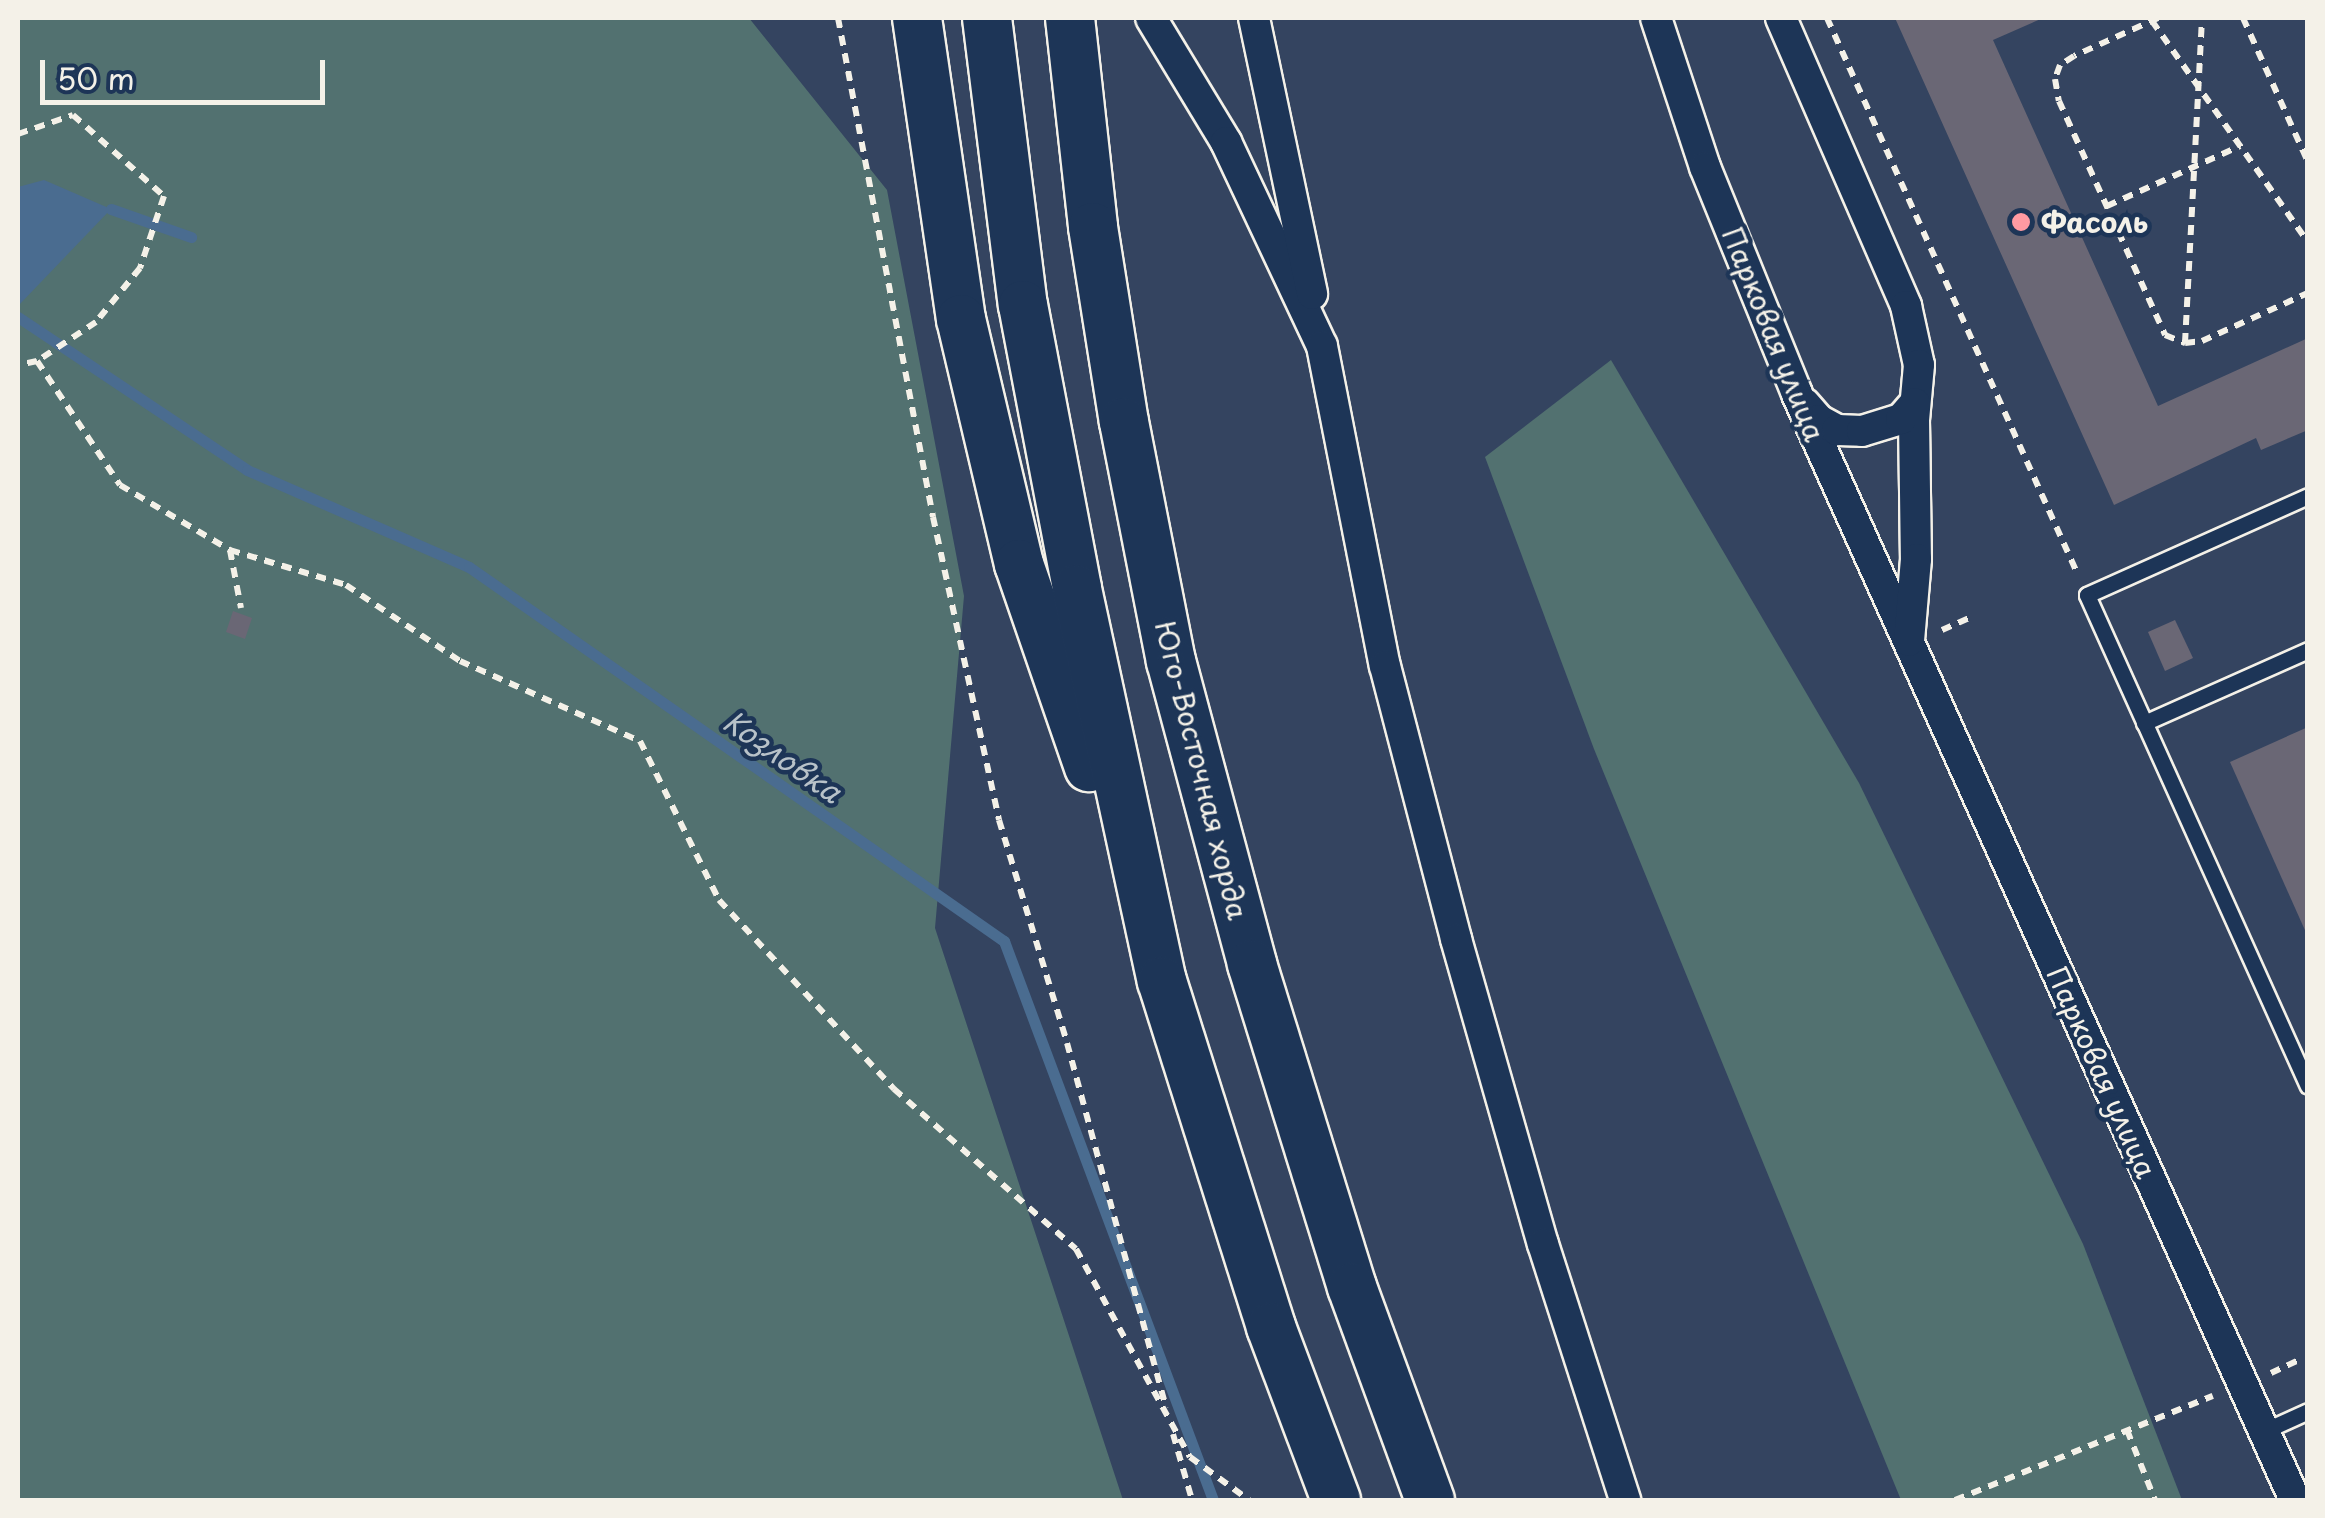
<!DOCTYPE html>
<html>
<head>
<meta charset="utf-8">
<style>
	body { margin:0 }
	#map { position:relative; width:2325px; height:1518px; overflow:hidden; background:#344460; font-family:"Playpen Sans",sans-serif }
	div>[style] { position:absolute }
	.green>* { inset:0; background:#527170 }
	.water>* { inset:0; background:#4a6c90 }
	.stream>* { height:11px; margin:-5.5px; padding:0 5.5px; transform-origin:5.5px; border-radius:5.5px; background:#4a6c90 }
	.building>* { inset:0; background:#6a6775 }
	.path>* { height:6px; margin-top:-3px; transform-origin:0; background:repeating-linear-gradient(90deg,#f4f1e8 0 10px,transparent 0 18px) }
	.roads { filter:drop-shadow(2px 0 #f4f1e8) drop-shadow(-2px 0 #f4f1e8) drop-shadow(0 2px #f4f1e8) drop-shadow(0 -2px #f4f1e8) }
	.lane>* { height:15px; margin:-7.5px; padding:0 7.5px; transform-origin:7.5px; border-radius:7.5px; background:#1d3557 }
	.street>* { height:30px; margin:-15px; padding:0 15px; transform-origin:15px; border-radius:15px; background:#1d3557 }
	.primary>* { height:48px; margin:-24px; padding:0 24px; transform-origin:24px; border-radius:24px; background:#1d3557 }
	.dots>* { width:28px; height:28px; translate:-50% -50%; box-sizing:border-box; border:5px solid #1d3557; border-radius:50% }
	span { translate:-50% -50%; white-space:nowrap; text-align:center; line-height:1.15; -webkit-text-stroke:9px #1d3557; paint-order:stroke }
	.poi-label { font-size:28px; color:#f4f1e8; font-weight:700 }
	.left { translate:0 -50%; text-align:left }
	.street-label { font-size:28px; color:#f4f1e8 }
	.water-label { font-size:30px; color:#b8c2c9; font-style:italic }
	.frame { position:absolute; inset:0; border:20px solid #f4f1e8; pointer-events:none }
	.scale { position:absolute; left:40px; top:60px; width:285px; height:45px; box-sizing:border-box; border:5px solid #f4f1e8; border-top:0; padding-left:12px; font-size:30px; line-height:35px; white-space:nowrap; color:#f4f1e8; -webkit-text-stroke:8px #1d3557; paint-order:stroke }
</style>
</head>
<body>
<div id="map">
	<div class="green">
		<div style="clip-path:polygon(18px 18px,749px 18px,887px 190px,964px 596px,935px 928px,1123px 1500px,18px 1500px)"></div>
		<div style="clip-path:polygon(1611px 360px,1859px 783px,2083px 1244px,2182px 1500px,1901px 1500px,1594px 749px,1485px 457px)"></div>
	</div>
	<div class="water">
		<div style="clip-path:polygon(44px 180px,111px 209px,18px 306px,18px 187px)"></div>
	</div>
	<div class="stream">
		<div style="left:111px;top:209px;width:85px;rotate:19.3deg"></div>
		<div style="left:18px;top:317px;width:275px;rotate:33.7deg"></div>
		<div style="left:247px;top:470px;width:242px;rotate:23.6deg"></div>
		<div style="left:469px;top:567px;width:653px;rotate:34.96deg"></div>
		<div style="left:1004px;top:941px;width:597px;rotate:69.5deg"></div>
	</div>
	<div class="building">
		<div style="clip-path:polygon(1895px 18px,2043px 18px,1993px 40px,2158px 406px,2308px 338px,2308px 430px,2261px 450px,2256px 438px,2114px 505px)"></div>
		<div style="clip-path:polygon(233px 611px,252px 618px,245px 639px,226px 632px)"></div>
		<div style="clip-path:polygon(2175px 620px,2193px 658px,2165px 671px,2148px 632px)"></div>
		<div style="clip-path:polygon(2308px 727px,2308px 937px,2230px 762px)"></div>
	</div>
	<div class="path">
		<div style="left:838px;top:18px;width:508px;rotate:79.22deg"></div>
		<div style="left:933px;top:517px;width:310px;rotate:77.7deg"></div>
		<div style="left:999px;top:820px;width:233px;rotate:73deg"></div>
		<div style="left:1067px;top:1043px;width:378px;rotate:74.8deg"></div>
		<div style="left:1827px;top:18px;width:611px;rotate:65.74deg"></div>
		<div style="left:2158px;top:18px;width:92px;rotate:155.7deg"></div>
		<div style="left:2074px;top:56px;width:17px;rotate:147deg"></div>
		<div style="left:2060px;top:65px;width:15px;rotate:110deg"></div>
		<div style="left:2055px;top:79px;width:22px;rotate:80deg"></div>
		<div style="left:2059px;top:101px;width:257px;rotate:65.6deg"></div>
		<div style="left:2165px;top:335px;width:22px;rotate:22deg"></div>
		<div style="left:2185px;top:343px;width:17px;rotate:-7deg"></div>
		<div style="left:2202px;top:341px;width:116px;rotate:-24.4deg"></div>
		<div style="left:2243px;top:18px;width:158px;rotate:65.7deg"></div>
		<div style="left:2152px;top:21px;width:271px;rotate:54.8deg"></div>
		<div style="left:18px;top:134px;width:58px;rotate:-19.1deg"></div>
		<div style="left:73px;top:115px;width:122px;rotate:41.7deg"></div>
		<div style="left:164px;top:196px;width:76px;rotate:108.4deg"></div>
		<div style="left:140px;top:268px;width:70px;rotate:129.2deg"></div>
		<div style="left:96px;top:322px;width:71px;rotate:146.5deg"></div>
		<div style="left:37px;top:361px;width:19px;rotate:168deg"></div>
		<div style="left:2107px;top:206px;width:146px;rotate:-24.3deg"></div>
		<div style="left:2185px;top:343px;width:325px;rotate:-87deg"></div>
		<div style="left:37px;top:361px;width:149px;rotate:56.2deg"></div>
		<div style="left:120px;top:485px;width:128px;rotate:30.6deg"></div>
		<div style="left:230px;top:550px;width:121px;rotate:16.8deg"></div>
		<div style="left:346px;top:585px;width:137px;rotate:33.7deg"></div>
		<div style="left:460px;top:661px;width:197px;rotate:24deg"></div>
		<div style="left:640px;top:741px;width:178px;rotate:63.6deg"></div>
		<div style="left:719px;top:900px;width:258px;rotate:47.2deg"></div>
		<div style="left:894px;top:1089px;width:242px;rotate:41.3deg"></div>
		<div style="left:1076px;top:1249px;width:237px;rotate:61.3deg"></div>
		<div style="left:1190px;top:1457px;width:73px;rotate:36.1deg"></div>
		<div style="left:230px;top:550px;width:59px;rotate:79.3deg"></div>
		<div style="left:1942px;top:630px;width:34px;rotate:-24deg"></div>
		<div style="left:2271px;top:1373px;width:29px;rotate:-25deg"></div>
		<div style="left:2127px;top:1430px;width:75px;rotate:68.2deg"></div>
		<div style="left:1173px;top:1434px;width:69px;rotate:73.9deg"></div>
		<div style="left:1955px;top:1500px;width:278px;rotate:-22deg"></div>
	</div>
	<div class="roads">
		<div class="lane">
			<div style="left:2308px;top:496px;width:242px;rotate:155.9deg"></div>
			<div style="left:2087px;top:595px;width:538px;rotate:65.77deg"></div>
			<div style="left:2144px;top:723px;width:180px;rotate:-24deg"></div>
			<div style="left:2264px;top:1431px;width:48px;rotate:-24.4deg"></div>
		</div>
		<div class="street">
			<div style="left:1151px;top:18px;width:145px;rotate:58.8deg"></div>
			<div style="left:1226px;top:142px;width:225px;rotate:64.8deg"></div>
			<div style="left:1322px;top:346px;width:326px;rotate:78.9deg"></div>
			<div style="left:1385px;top:666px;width:282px;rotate:75.4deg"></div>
			<div style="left:1456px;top:939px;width:317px;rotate:74.1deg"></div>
			<div style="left:1543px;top:1244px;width:269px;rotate:72.2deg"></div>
			<div style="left:1254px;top:18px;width:282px;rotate:78.1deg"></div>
			<div style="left:1656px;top:18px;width:157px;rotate:71.8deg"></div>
			<div style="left:1705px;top:167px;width:245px;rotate:67.9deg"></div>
			<div style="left:1797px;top:394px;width:1213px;rotate:65.76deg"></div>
			<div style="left:1781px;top:18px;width:314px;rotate:66.5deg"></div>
			<div style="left:1906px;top:306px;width:60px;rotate:77.6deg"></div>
			<div style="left:1919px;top:365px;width:55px;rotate:95.2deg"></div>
			<div style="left:1914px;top:420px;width:139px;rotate:89.2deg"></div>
			<div style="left:1916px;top:559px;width:82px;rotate:94.9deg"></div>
			<div style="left:1805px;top:404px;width:21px;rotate:49deg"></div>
			<div style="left:1819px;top:420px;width:21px;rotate:29deg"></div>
			<div style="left:1837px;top:430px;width:25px;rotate:2deg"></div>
			<div style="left:1862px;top:431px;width:41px;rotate:-17.1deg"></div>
			<div style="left:1901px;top:419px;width:21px;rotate:-49deg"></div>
		</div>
		<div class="primary">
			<div style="left:917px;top:18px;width:304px;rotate:81.7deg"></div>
			<div style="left:961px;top:319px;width:252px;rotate:76.7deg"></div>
			<div style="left:1019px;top:564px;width:215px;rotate:71deg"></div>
			<div style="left:987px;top:18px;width:289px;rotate:82.9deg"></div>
			<div style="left:1023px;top:305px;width:289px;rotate:79.2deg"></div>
			<div style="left:1077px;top:589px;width:401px;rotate:77.8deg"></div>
			<div style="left:1162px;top:981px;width:363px;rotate:72.5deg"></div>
			<div style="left:1271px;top:1327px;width:185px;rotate:69.4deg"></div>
			<div style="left:1070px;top:18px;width:210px;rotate:83.7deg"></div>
			<div style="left:1093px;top:227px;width:197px;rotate:81deg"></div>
			<div style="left:1124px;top:422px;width:244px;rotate:78.9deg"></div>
			<div style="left:1171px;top:661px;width:314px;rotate:75deg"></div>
			<div style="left:1252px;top:964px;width:338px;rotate:72.8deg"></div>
			<div style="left:1352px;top:1287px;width:227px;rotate:69.9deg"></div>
		</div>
	</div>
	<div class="dots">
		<div style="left:2021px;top:222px;background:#ff9aa2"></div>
	</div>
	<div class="poi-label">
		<span class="left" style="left:2041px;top:222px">Фасоль</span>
	</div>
	<div class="street-label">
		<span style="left:1774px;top:334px;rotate:68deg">Парковая улица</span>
		<span style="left:1202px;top:770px;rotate:76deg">Юго-Восточная хорда</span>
		<span style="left:2102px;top:1072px;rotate:66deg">Парковая улица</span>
	</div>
	<div class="water-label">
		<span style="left:783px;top:756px;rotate:35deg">Козловка</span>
	</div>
	<div class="frame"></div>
	<div class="scale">50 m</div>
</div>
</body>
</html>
